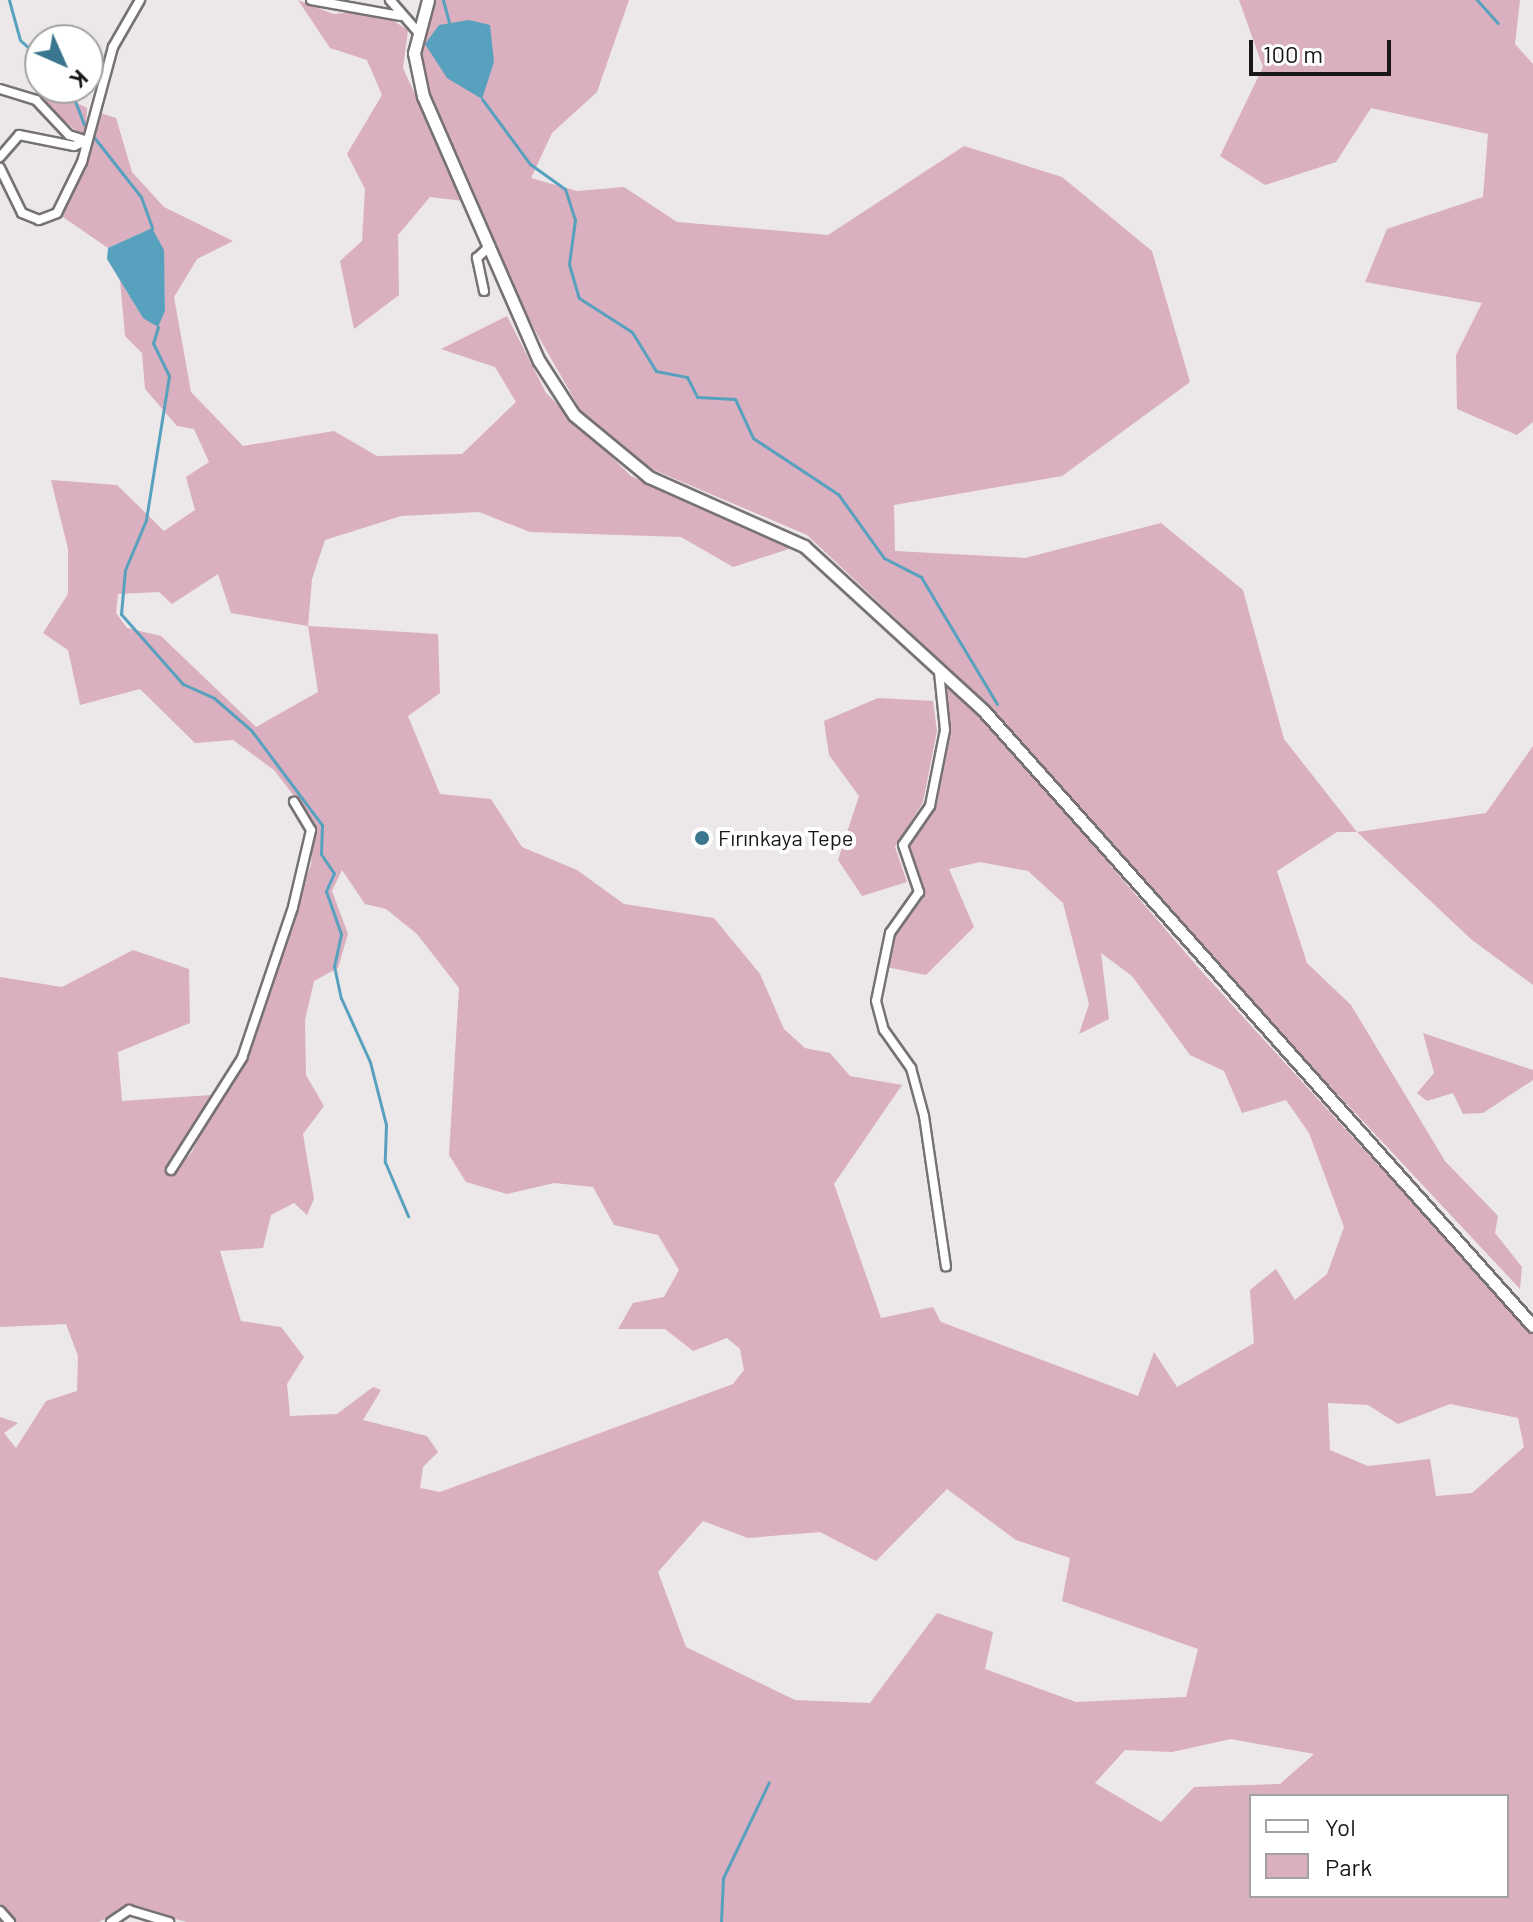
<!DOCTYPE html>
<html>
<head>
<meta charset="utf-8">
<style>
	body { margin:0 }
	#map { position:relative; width:1533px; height:1922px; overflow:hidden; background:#ece7e9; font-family:Barlow,sans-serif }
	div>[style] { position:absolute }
	.green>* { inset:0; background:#daafbf }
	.water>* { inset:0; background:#57a1be }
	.stream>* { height:3px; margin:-1.5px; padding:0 1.5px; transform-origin:1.5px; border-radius:1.5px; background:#57a1be }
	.roads { filter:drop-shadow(2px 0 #777274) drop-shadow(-2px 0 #777274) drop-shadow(0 2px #777274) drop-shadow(0 -2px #777274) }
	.street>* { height:8px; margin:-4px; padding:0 4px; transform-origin:4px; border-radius:4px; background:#fff }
	.secondary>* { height:11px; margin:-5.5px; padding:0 5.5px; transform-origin:5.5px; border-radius:5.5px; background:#fff }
	.dots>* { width:22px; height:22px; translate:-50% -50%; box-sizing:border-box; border:4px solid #fff; border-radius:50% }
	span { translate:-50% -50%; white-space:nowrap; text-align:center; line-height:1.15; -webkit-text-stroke:8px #fff; paint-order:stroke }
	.poi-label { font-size:22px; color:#191717 }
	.left { translate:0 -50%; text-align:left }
	.legend { position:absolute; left:1249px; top:1794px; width:260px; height:104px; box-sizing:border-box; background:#fff; border:2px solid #a3a2a2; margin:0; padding:10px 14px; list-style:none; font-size:24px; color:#191717 }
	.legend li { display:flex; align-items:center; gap:16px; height:40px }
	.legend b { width:40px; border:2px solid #a3a2a2 }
	.north { position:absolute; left:24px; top:24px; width:80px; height:80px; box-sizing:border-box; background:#fff; border:2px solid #a3a2a2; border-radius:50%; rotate:135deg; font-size:22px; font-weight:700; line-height:32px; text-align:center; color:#191717 }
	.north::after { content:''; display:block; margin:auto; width:28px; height:36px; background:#3a768d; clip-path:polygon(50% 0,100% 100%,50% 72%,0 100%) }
	.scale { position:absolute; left:1249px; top:40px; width:142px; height:36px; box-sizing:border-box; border:4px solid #191717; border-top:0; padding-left:10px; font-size:24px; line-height:28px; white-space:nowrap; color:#191717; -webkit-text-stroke:6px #fff; paint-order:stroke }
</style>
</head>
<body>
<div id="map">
	<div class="green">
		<div style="clip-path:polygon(298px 0,333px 14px,376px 10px,408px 30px,403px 68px,464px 201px,430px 197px,398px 235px,399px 295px,354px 329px,340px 261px,362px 241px,365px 189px,347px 154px,382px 95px,367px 60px,330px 48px)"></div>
		<div style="clip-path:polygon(434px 0,629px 0,597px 92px,552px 133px,531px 178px,577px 191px,624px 187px,677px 222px,828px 235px,964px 146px,1062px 177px,1152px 251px,1190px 382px,1062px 476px,894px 505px,895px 551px,1025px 558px,1161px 523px,1243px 590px,1284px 739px,1357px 832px,1486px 813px,1533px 746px,1533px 985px,1472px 940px,1357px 832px,1337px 832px,1277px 871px,1307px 963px,1351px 1005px,1445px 1161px,1498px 1216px,1495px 1233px,1522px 1267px,1520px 1289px,1139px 882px,993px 710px,807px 535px,640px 464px,581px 411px,521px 306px,422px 77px,423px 21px)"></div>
		<div style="clip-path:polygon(1239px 0,1520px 0,1515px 44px,1533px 64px,1533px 422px,1517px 435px,1457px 409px,1456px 355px,1482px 303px,1365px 282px,1387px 229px,1483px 197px,1488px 134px,1371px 108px,1336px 162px,1265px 185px,1220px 156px,1263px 67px)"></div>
		<div style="clip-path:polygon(49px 88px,87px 108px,85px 138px,40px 100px,52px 100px)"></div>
		<div style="clip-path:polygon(evenodd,97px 112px,116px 118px,132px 172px,164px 207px,233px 241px,197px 259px,174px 297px,191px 392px,243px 446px,334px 431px,377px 456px,462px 454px,516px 402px,495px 367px,441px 349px,507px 316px,546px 393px,631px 476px,792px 548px,733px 567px,681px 537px,530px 532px,479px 512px,401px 516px,325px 540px,312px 579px,308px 626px,438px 634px,440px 693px,408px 716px,440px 794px,491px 799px,522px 847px,577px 870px,624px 904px,714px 918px,760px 974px,784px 1029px,805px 1048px,830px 1053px,850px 1076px,902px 1085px,834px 1184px,881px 1318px,933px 1307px,941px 1322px,1138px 1396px,1154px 1352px,1177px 1387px,1254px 1343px,1250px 1290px,1276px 1269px,1295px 1300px,1327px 1274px,1344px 1227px,1309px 1133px,1286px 1100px,1242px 1113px,1224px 1071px,1190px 1055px,1132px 976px,1101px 953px,1109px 1019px,1079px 1034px,1089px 1004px,1063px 903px,1028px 871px,980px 862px,949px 869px,974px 927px,926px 975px,886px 967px,894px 935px,924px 893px,907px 848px,937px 804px,949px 731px,943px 681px,975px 708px,1203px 973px,1533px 1335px,1533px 1922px,187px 1922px,127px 1906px,99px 1922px,15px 1922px,0 1905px,0 1417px,18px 1423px,4px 1433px,16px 1448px,46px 1401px,77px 1391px,78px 1356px,66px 1324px,0 1327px,0 977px,62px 987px,133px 950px,189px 969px,190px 1023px,118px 1052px,122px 1101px,212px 1095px,166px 1170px,172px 1175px,192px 1152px,259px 1010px,311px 864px,314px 822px,274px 770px,233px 740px,195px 743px,140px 689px,80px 705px,68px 650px,43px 633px,68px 594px,68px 549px,51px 480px,117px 485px,164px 531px,195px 510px,186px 477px,209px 462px,194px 429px,177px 426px,145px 389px,142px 353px,125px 336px,120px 280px,143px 318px,165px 312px,164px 270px,152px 228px,108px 248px,60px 215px,97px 112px,218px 574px,231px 613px,308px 626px,318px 692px,256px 727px,161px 636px,127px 628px,116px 613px,118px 594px,159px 592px,172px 604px,218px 574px,97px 112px,342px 870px,365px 904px,386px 909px,417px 934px,459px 988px,449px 1155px,466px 1182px,507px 1194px,554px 1183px,593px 1187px,614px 1225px,658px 1235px,679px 1270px,664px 1297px,633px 1303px,618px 1329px,665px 1329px,693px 1351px,727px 1338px,740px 1349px,744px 1370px,733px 1384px,440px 1492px,420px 1488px,423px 1467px,438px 1452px,427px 1436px,363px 1420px,381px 1390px,373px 1387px,337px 1414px,290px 1416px,287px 1384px,304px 1357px,281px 1327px,241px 1321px,220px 1251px,263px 1248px,271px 1215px,294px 1203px,307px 1215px,314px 1199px,303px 1134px,324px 1106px,306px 1075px,305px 1020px,314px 981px,338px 968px,348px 934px,332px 891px,342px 870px,97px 112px,1328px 1403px,1368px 1405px,1398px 1424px,1450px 1404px,1518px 1418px,1524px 1447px,1472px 1493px,1436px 1496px,1430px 1459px,1368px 1466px,1330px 1450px,1328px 1403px,97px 112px,947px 1489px,1016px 1540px,1070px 1558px,1062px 1601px,1198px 1649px,1186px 1697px,1076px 1702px,985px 1669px,993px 1632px,937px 1613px,870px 1703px,795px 1700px,686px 1647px,658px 1572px,703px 1521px,748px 1538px,820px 1532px,876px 1561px,947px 1489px,97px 112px,1231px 1739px,1314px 1754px,1280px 1784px,1194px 1787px,1161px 1822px,1095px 1783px,1125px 1750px,1172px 1752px,1231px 1739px,97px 112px,1251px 1796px,1507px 1796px,1507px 1896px,1251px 1896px,1251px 1796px)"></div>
		<div style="clip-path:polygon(878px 698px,933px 701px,937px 731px,923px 802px,895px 847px,907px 882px,862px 896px,838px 860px,859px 796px,829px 755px,824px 721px)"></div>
		<div style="clip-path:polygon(1423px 1033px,1533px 1070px,1533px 1080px,1483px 1113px,1463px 1114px,1453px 1093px,1427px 1101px,1417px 1093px,1434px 1073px)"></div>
	</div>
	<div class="water">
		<div style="clip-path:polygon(469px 20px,490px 25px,494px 62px,482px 99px,447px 78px,425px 44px,439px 25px)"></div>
		<div style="clip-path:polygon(152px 228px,164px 250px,165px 311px,158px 327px,143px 318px,107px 259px,108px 248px)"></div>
	</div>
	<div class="stream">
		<div style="left:9px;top:0;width:41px;rotate:74.6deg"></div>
		<div style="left:20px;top:40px;width:27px;rotate:42deg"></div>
		<div style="left:443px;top:0;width:23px;rotate:75deg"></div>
		<div style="left:1477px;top:0;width:31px;rotate:48deg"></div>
		<div style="left:70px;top:88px;width:39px;rotate:69deg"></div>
		<div style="left:482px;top:99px;width:81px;rotate:53.6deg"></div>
		<div style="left:530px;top:164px;width:43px;rotate:35.5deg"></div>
		<div style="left:565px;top:189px;width:33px;rotate:72deg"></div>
		<div style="left:575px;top:220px;width:44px;rotate:97.8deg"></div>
		<div style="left:569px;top:264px;width:35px;rotate:74deg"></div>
		<div style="left:579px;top:298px;width:63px;rotate:32.7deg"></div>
		<div style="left:632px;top:332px;width:46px;rotate:58.4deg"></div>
		<div style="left:656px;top:371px;width:32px;rotate:11deg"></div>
		<div style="left:687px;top:377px;width:22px;rotate:63deg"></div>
		<div style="left:697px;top:397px;width:38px;rotate:3deg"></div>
		<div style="left:735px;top:399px;width:43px;rotate:65.2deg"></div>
		<div style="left:753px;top:438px;width:102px;rotate:33.4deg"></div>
		<div style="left:838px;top:494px;width:79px;rotate:54.3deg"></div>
		<div style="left:884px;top:558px;width:42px;rotate:27.2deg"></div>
		<div style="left:921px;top:577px;width:148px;rotate:59.1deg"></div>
		<div style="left:93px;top:136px;width:78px;rotate:51.8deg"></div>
		<div style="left:141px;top:197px;width:33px;rotate:70deg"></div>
		<div style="left:158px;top:327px;width:17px;rotate:107deg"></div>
		<div style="left:153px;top:343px;width:37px;rotate:64deg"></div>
		<div style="left:169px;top:376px;width:146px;rotate:99.1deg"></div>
		<div style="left:146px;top:520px;width:54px;rotate:112.8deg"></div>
		<div style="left:125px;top:570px;width:44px;rotate:95.2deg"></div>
		<div style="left:121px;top:614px;width:94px;rotate:48.5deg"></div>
		<div style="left:183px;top:684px;width:34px;rotate:24deg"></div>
		<div style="left:214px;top:698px;width:49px;rotate:40.9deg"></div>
		<div style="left:251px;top:730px;width:119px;rotate:53.2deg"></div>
		<div style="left:322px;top:825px;width:29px;rotate:92deg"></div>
		<div style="left:321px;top:854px;width:23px;rotate:56deg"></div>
		<div style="left:334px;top:873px;width:20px;rotate:114deg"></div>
		<div style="left:326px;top:891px;width:46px;rotate:70.8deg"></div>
		<div style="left:341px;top:934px;width:33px;rotate:102deg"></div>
		<div style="left:334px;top:966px;width:33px;rotate:78deg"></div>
		<div style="left:341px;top:998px;width:70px;rotate:65.6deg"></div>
		<div style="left:370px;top:1062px;width:65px;rotate:75.7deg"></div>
		<div style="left:386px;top:1125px;width:37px;rotate:92deg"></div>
		<div style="left:385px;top:1162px;width:59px;rotate:66.9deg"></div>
		<div style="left:721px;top:1922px;width:44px;rotate:-87.4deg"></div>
		<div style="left:723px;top:1878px;width:106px;rotate:-64.4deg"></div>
	</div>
	<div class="roads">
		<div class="street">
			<div style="left:311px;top:0;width:90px;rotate:10.2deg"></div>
			<div style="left:390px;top:0;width:41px;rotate:48.9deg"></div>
			<div style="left:0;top:89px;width:38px;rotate:17deg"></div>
			<div style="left:36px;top:100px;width:48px;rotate:46.7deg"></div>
			<div style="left:69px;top:135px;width:19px;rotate:18deg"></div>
			<div style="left:0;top:157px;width:29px;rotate:-49deg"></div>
			<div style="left:19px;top:135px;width:56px;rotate:11.3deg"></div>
			<div style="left:74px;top:146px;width:13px;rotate:-23deg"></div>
			<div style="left:0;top:168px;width:50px;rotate:63.9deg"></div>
			<div style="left:22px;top:213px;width:18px;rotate:22deg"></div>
			<div style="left:39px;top:220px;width:19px;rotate:-21deg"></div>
			<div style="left:57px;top:213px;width:57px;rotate:-63.9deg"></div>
			<div style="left:82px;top:162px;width:119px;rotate:-74.9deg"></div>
			<div style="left:113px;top:47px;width:54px;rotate:-60.1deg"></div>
			<div style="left:484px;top:291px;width:34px;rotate:-102deg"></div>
			<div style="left:477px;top:258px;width:18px;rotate:-43deg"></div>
			<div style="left:939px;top:672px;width:58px;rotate:84.1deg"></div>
			<div style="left:945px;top:730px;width:77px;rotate:101.2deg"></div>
			<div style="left:930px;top:806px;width:47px;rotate:124.7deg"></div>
			<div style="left:903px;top:845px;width:50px;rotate:71.2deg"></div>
			<div style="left:919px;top:892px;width:50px;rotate:125.3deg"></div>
			<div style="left:890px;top:933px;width:69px;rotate:101.6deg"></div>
			<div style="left:876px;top:1001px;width:30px;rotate:75deg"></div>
			<div style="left:884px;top:1030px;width:47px;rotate:54.6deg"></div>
			<div style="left:911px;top:1068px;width:50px;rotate:74.8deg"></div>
			<div style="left:924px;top:1116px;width:152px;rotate:81.7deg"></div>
			<div style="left:171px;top:1170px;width:133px;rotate:-57.6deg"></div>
			<div style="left:242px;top:1058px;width:159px;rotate:-71.3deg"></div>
			<div style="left:293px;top:907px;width:79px;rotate:-76.8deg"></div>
			<div style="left:311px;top:830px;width:33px;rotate:-121deg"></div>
			<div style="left:0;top:1911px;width:15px;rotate:48deg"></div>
			<div style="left:111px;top:1922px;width:22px;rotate:-34deg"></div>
			<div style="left:129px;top:1910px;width:42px;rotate:16.7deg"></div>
		</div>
		<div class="secondary">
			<div style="left:428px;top:0;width:55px;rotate:104.8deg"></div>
			<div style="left:414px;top:53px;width:44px;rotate:78.2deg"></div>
			<div style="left:423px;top:96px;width:289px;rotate:66.4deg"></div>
			<div style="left:539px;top:361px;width:64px;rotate:57.1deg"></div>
			<div style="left:574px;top:415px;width:97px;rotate:39.6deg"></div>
			<div style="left:649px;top:477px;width:170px;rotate:24deg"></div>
			<div style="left:804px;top:546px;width:244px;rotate:42.5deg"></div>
			<div style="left:984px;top:711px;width:824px;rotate:48.25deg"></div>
		</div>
	</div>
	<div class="dots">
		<div style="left:702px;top:838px;background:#3a768d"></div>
	</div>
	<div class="poi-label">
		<span class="left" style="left:718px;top:838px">Fırınkaya Tepe</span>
	</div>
	<ul class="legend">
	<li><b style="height:10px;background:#fff"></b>Yol</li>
	<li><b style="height:22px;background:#daafbf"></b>Park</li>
	</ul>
	<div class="north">K</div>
	<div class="scale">100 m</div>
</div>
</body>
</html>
